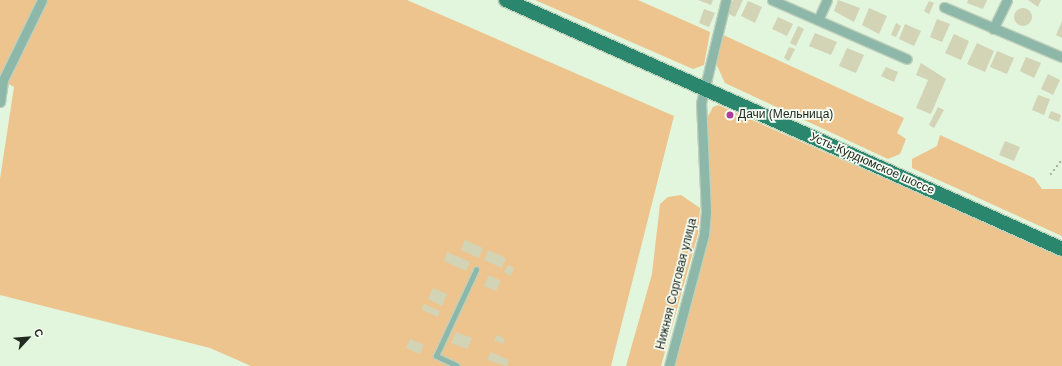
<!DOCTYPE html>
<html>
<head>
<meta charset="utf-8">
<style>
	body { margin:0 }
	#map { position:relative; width:1062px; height:366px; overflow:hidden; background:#e2f5dd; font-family:Arial,sans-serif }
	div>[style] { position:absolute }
	.green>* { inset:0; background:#edc48d }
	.building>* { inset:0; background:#d3d3b6 }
	.round { border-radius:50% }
	.path>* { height:1.5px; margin-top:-0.75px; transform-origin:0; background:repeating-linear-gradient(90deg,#a4b3a0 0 2px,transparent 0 5px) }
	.roads { filter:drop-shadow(1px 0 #bfd0bb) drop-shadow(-1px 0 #bfd0bb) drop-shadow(0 1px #bfd0bb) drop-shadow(0 -1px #bfd0bb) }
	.lane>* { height:4.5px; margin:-2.25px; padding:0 2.25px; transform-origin:2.25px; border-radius:2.25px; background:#8db7a8 }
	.street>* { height:9px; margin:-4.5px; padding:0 4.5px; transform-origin:4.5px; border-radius:4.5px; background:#8db7a8 }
	.primary>* { height:14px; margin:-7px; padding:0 7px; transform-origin:7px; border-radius:7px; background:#2b866e }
	.dots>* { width:11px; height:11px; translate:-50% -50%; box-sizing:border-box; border:2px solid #f6fef4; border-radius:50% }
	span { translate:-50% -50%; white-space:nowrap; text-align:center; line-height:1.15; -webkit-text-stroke:3.5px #f6fef4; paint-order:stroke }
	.poi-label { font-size:12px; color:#222920 }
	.left { translate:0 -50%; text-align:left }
	.street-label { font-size:12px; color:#222920 }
	.north { position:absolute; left:8px; top:318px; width:40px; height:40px; -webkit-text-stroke:3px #f6fef4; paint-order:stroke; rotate:64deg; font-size:11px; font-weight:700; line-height:16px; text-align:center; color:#222920 }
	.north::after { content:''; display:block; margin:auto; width:14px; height:18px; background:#222920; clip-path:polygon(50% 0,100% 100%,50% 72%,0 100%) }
</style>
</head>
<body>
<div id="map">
	<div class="green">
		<div style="clip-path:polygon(0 0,407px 0,674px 116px,611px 366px,251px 366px,210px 348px,0 295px,0 179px,14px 87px,0 79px)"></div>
		<div style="clip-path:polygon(535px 0,638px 0,710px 32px,704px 65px,693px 69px)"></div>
		<div style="clip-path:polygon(719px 33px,904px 118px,897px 133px,906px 139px,900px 154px,888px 159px,725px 83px,714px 59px)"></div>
		<div style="clip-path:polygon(718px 105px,1062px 257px,1062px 366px,673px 366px,708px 236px,711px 212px,707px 118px,713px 107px)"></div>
		<div style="clip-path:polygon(940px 135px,1034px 178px,1042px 189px,1062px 189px,1062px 236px,912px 168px,912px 159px,937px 146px)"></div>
		<div style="clip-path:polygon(681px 195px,700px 208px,698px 234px,661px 366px,626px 366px,652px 274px,660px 204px,668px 197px)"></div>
	</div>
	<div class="building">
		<div style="clip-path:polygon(698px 0,713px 0,711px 5px)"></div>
		<div style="clip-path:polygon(733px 0,743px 0,735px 17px,727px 13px)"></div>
		<div style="clip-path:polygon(838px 0,860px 8px,854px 22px,834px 11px)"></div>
		<div style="clip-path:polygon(968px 0,987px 0,983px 9px,967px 3px)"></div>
		<div style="clip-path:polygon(1028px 0,1041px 0,1038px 7px)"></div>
		<div style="clip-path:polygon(748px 1px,762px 7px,755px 23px,741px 16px)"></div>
		<div style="clip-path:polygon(929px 1px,934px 3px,929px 14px,924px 11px)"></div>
		<div class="round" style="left:1014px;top:8px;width:18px;height:18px"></div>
		<div style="clip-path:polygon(869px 8px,887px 16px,879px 34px,862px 25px)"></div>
		<div style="clip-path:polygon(704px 9px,715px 13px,709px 27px,699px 23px)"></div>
		<div style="clip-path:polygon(778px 17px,793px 24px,787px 36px,772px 29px)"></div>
		<div style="clip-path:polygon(937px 19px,950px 24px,942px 42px,930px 37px)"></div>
		<div style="clip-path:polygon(1062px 21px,1062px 38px,1056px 35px)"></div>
		<div style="clip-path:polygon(896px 23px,901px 26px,896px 37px,891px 35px)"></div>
		<div style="clip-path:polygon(905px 24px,921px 31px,914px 46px,899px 39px)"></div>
		<div style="clip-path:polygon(798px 26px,804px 29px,796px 46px,790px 43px)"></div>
		<div style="clip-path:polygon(815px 33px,837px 42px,831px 55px,809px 46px)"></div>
		<div style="clip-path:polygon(954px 34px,969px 41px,961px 60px,945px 53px)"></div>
		<div style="clip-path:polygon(977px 43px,994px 51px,985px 72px,967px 64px)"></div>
		<div style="clip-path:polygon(789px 47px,795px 49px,789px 61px,784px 58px)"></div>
		<div style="clip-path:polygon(847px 48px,864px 55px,856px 73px,839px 66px)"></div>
		<div style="clip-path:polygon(997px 51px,1014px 58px,1007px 74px,990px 67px)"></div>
		<div style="clip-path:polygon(1026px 57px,1041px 63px,1034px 78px,1020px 71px)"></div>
		<div style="clip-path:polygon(921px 63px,946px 79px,931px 114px,916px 108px,928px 80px,916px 75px)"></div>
		<div style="clip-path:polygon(886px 67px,898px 72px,894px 82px,881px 76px)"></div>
		<div style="clip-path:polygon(1048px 74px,1060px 80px,1053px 95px,1041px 89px)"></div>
		<div style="clip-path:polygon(1038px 95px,1050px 99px,1044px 115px,1032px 110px)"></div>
		<div style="clip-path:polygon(938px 107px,944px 110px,934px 128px,929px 125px)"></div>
		<div style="clip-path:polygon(1051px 111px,1061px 115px,1059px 122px,1048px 118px)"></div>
		<div style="clip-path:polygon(1005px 141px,1020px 147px,1014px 161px,999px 155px)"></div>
		<div style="clip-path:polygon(465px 240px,483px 248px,479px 258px,461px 250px)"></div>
		<div style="clip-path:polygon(488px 250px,506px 258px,502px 268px,484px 260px)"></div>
		<div style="clip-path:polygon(447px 252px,470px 262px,466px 271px,444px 261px)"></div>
		<div style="clip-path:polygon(508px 265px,514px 268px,511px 276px,504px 272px)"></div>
		<div style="clip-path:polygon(489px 275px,501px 281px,496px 291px,484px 286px)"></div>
		<div style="clip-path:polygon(433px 288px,447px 294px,442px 306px,428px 299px)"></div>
		<div style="clip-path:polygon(424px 304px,440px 311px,438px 317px,422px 310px)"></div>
		<div style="clip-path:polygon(456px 332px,472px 338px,467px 349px,451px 343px)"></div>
		<div style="clip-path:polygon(497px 335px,505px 339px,503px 344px,494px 340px)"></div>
		<div style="clip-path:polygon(410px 339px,424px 345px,420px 354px,406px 348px)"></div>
		<div style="clip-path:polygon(491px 352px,509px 360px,507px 366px,487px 360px)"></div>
	</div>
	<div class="path">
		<div style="left:1050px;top:175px;width:20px;rotate:-53deg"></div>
	</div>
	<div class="roads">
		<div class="lane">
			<div style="left:457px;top:366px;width:23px;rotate:-155deg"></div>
			<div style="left:436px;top:356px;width:95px;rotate:-65.1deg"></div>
		</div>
		<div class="street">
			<div style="left:772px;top:0;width:147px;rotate:23.6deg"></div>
			<div style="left:944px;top:7px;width:128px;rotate:23deg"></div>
			<div style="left:818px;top:20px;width:22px;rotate:-66deg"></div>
			<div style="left:993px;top:29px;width:32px;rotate:-64deg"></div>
			<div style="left:0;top:102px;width:22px;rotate:-82deg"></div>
			<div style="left:3px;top:80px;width:89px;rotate:-64deg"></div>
			<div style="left:669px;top:366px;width:137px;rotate:-75.1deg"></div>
			<div style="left:704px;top:234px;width:22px;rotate:-85deg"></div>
			<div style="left:706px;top:212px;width:109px;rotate:-92.6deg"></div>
			<div style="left:701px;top:103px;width:106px;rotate:-76.4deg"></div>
		</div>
		<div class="primary">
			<div style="left:506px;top:0;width:609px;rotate:24.12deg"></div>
		</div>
	</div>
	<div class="dots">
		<div style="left:730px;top:115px;background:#af3d98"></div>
	</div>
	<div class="poi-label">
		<span class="left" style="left:738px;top:115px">Дачи (Мельница)</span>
	</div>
	<div class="street-label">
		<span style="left:872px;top:164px;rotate:24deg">Усть-Курдюмское шоссе</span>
		<span style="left:677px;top:284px;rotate:-76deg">Нижняя Сорговая улица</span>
	</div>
	<div class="north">С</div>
</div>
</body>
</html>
